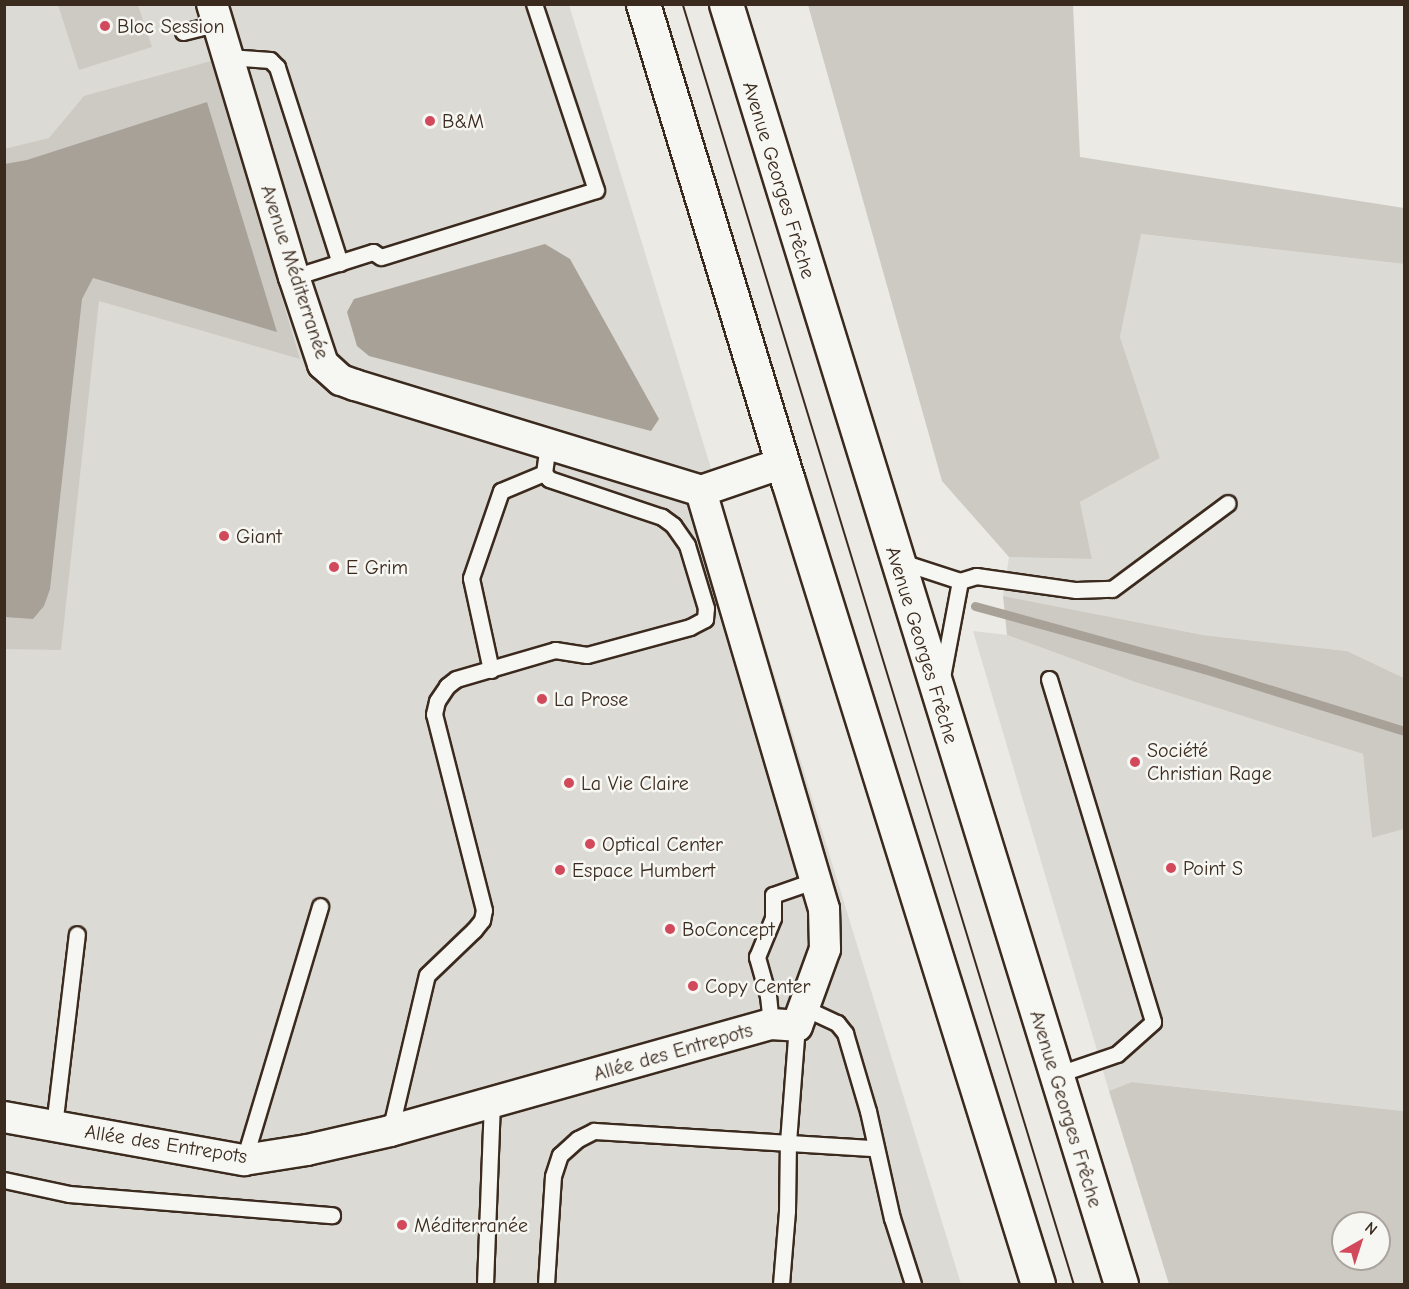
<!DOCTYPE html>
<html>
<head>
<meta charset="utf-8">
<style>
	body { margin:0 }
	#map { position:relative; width:1409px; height:1289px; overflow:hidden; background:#ebeae5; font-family:"Comic Neue",sans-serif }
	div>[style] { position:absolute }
	.built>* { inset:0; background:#dcdad4 }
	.green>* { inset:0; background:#cdcac4 }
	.water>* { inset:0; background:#a8a198 }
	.stream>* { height:9px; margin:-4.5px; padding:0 4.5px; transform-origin:4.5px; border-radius:4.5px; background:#a8a198 }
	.roads { filter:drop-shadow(2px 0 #3b2a1e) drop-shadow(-2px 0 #3b2a1e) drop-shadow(0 2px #3b2a1e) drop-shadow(0 -2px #3b2a1e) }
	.service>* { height:15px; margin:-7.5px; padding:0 7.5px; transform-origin:7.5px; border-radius:7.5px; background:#f6f6f2 }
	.minor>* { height:30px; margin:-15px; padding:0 15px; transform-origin:15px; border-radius:15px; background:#f6f6f2 }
	.primary>* { height:33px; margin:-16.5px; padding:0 16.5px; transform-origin:16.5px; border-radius:16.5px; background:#f6f6f2 }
	.tram>* { height:1.5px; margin:-0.75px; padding:0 0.75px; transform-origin:0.75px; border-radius:0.75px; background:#3b2a1e }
	.dots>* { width:16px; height:16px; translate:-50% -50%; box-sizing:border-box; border:3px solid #f6f6f2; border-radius:50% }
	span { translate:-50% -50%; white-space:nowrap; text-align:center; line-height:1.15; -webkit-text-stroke:5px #f6f6f2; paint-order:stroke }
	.poi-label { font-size:20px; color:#3b2a1e }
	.left { translate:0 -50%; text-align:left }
	.street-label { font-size:20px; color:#3b2a1e }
	.frame { position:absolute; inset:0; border:6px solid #3b2a1e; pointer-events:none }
	.north { position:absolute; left:1331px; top:1211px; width:60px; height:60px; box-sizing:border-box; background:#f6f6f2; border:2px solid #aba49d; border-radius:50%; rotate:39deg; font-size:16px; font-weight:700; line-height:24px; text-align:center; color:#3b2a1e }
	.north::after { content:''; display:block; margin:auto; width:21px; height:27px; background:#d1495b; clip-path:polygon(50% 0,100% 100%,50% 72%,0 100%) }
</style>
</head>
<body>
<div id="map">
	<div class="built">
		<div style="clip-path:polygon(5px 5px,569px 5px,961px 1284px,5px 1284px)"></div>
		<div style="clip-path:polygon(1140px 234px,1404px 264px,1404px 678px,1347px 651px,1203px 635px,1003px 596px,1009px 557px,1092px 559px,1080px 502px,1160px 458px,1120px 337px)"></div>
		<div style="clip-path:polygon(973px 631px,1007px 635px,1135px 682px,1363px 754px,1372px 838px,1404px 829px,1404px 1111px,1133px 1082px,1109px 1091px)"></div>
	</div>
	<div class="green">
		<div style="clip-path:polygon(58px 5px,138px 5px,152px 47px,79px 70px)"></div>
		<div style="clip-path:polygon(808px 5px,1073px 5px,1080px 157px,1404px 208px,1404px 264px,1141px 234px,1120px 337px,1160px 458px,1080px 502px,1092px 559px,1009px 557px,942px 481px)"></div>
		<div style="clip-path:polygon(211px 61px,300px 359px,99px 301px,61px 650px,5px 649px,4px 149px,49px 138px,84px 96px)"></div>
		<div style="clip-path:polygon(1003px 596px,1203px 635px,1347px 651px,1404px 678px,1404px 829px,1372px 838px,1363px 754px,1135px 682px,1007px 635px)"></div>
		<div style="clip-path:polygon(evenodd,1132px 1082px,1404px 1111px,1404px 1284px,1169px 1284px,1109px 1091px,1132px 1082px,1343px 1223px,1379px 1223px,1379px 1259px,1343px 1259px,1343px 1223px)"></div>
	</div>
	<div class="water">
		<div style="clip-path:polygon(207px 102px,277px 332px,93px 278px,82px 299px,50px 589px,44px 606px,33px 619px,5px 617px,5px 164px,27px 160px)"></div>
		<div style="clip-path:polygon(545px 244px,570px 259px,659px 419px,651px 431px,369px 356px,357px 346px,347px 312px,354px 299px)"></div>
	</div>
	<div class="stream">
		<div style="left:975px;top:606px;width:238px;rotate:15.4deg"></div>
		<div style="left:1204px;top:669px;width:209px;rotate:17.2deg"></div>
	</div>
	<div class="roads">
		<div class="service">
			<div style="left:183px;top:32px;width:36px;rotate:-14deg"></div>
			<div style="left:228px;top:57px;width:42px;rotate:4.1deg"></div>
			<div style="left:270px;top:60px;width:10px;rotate:45deg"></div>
			<div style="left:277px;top:67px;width:206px;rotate:72.2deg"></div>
			<div style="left:294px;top:277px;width:83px;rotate:-17.6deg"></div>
			<div style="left:373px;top:252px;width:9px;rotate:32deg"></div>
			<div style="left:381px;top:257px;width:225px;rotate:-17.3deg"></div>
			<div style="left:596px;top:190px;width:196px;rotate:-108.4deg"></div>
			<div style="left:899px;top:561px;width:64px;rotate:18.2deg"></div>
			<div style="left:960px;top:581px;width:98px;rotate:100.6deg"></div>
			<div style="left:960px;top:581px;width:17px;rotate:-17deg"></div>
			<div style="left:976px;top:576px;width:101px;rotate:8deg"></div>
			<div style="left:1076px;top:590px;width:36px;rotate:-2deg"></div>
			<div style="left:1112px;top:589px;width:144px;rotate:-36.6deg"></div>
			<div style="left:491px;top:670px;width:94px;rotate:-102.3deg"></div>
			<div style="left:471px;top:578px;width:92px;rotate:-71deg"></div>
			<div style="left:501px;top:491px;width:47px;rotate:-22.7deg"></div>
			<div style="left:1049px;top:679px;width:358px;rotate:73.1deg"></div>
			<div style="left:1153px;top:1022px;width:48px;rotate:138.4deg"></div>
			<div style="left:1117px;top:1054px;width:65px;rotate:161deg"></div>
			<div style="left:802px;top:1010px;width:9px;rotate:6deg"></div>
			<div style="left:811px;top:1011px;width:29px;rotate:25deg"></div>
			<div style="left:837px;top:1023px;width:13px;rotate:51deg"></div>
			<div style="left:845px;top:1033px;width:81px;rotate:73.6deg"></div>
			<div style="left:868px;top:1111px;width:110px;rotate:77.4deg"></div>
			<div style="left:892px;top:1218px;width:69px;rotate:72.3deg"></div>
			<div style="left:771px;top:1024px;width:28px;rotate:-96deg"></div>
			<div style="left:768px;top:996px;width:41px;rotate:-105.8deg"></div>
			<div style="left:757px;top:957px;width:42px;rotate:-67.7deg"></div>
			<div style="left:773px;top:918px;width:23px;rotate:-90deg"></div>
			<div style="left:773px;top:895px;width:46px;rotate:-19.2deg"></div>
			<div style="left:54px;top:1126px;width:193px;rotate:-83.2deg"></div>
			<div style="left:390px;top:1131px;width:160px;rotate:-76.7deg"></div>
			<div style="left:427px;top:975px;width:65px;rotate:-43.8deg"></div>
			<div style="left:474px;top:930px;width:13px;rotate:-51deg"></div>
			<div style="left:482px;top:920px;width:10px;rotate:-79deg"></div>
			<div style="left:484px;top:910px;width:202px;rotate:-104.3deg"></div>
			<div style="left:434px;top:714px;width:13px;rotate:-77deg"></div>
			<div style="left:437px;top:701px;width:18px;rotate:-56deg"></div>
			<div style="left:447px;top:686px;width:11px;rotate:-38deg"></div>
			<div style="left:456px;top:679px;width:103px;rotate:-16.3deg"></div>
			<div style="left:555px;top:650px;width:32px;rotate:9deg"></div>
			<div style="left:587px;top:655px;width:107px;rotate:-15.2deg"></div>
			<div style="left:690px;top:627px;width:17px;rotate:-28deg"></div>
			<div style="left:705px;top:619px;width:11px;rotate:-85deg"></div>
			<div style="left:706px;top:608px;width:66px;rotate:-106.8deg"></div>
			<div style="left:687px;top:545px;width:24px;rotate:-125deg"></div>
			<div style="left:673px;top:525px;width:14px;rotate:-144deg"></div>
			<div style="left:662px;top:517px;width:119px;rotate:-161.4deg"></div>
			<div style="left:549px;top:479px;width:8px;rotate:-130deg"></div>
			<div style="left:544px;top:473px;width:30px;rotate:-82deg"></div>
			<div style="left:244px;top:1160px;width:265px;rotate:-73.3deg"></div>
			<div style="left:4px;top:1180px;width:66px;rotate:12.2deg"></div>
			<div style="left:69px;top:1194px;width:264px;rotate:4.6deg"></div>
			<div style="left:485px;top:1284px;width:181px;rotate:-87.8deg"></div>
			<div style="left:546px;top:1284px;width:108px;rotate:-86.3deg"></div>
			<div style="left:553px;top:1176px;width:22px;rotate:-72deg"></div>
			<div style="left:560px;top:1155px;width:24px;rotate:-42deg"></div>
			<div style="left:578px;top:1139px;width:18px;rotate:-27deg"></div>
			<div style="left:594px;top:1131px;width:282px;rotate:3.5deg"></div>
			<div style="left:781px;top:1284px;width:73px;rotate:-85.3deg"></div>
			<div style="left:787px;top:1211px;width:69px;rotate:-89.2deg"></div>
			<div style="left:788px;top:1142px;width:116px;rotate:-85.6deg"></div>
		</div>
		<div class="minor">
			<div style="left:212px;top:4px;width:285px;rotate:73.3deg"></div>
			<div style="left:294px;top:277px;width:92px;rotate:71.6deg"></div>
			<div style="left:323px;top:364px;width:24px;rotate:42deg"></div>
			<div style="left:341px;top:380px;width:15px;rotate:20deg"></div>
			<div style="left:355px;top:385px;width:362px;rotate:17deg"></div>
			<div style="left:701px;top:491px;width:87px;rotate:-18.9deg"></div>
			<div style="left:4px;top:1117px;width:244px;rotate:10.2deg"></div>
			<div style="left:244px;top:1160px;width:64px;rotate:-9deg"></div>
			<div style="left:307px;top:1150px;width:85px;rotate:-12.9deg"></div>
			<div style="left:390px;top:1131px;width:396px;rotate:-15.7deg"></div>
			<div style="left:771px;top:1024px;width:26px;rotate:4deg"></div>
			<div style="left:797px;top:1026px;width:82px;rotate:-70deg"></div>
			<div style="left:825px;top:949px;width:40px;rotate:-91.4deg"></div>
			<div style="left:824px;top:909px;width:436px;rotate:-106.4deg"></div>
		</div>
		<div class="primary">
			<div style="left:643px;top:4px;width:499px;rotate:73.1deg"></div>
			<div style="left:788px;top:481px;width:841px;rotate:72.71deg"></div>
			<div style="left:726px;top:4px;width:1340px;rotate:72.85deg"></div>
		</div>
	</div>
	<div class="tram">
		<div style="left:683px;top:4px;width:1338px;rotate:73.01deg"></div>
	</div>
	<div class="dots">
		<div style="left:105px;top:26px;background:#d1495b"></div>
		<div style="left:430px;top:121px;background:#d1495b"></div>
		<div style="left:224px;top:536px;background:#d1495b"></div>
		<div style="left:334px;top:567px;background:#d1495b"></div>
		<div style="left:542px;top:699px;background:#d1495b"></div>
		<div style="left:1135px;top:762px;background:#d1495b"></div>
		<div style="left:569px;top:783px;background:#d1495b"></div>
		<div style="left:590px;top:844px;background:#d1495b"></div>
		<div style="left:1171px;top:868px;background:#d1495b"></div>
		<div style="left:560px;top:870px;background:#d1495b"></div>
		<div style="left:670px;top:929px;background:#d1495b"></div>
		<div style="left:693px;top:986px;background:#d1495b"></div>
		<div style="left:402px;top:1225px;background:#d1495b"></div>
	</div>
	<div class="poi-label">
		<span class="left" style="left:117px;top:26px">Bloc Session</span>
		<span class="left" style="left:442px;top:121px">B&amp;M</span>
		<span class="left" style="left:236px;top:536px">Giant</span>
		<span class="left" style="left:346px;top:567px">E Grim</span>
		<span class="left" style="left:554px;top:699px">La Prose</span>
		<span class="left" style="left:1147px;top:762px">Société<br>Christian Rage</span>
		<span class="left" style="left:581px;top:783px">La Vie Claire</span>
		<span class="left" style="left:602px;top:844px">Optical Center</span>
		<span class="left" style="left:1183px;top:868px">Point S</span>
		<span class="left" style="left:572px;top:870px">Espace Humbert</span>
		<span class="left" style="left:682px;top:929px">BoConcept</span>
		<span class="left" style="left:705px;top:986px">Copy Center</span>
		<span class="left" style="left:414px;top:1225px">Méditerranée</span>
	</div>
	<div class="street-label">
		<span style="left:779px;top:180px;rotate:73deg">Avenue Georges Frêche</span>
		<span style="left:295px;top:272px;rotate:72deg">Avenue Méditerranée</span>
		<span style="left:922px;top:645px;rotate:73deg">Avenue Georges Frêche</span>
		<span style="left:673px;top:1052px;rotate:-16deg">Allée des Entrepots</span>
		<span style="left:1066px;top:1109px;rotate:73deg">Avenue Georges Frêche</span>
		<span style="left:166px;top:1144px;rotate:9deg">Allée des Entrepots</span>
	</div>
	<div class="frame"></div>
	<div class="north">N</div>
</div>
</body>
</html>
